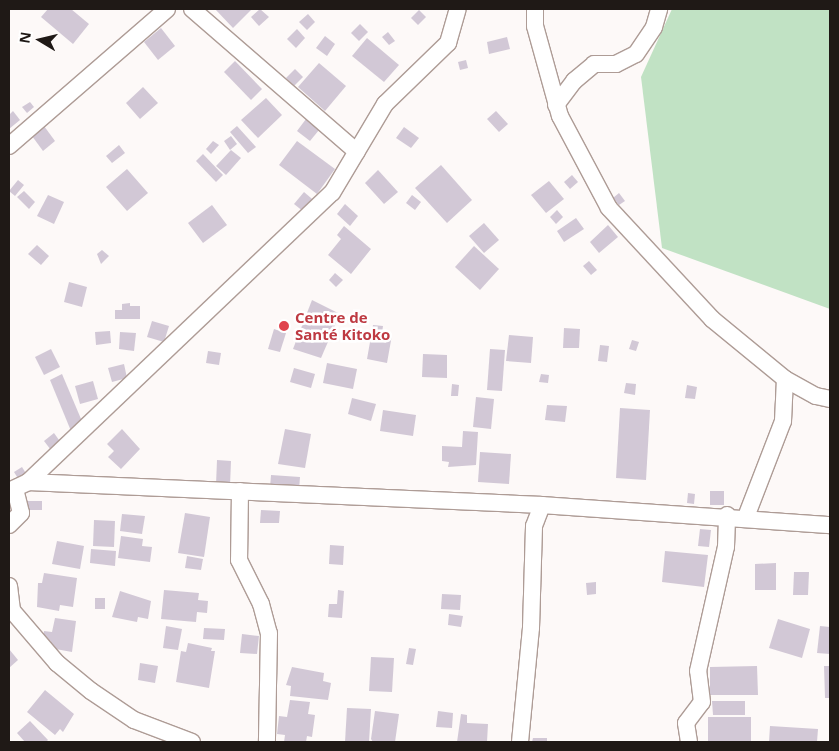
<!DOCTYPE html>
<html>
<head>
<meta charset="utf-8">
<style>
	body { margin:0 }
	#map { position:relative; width:839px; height:751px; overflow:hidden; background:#fdf9f8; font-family:"Open Sans",sans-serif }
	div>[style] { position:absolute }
	.green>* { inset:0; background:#c1e2c4 }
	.building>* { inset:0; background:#d2c8d6 }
	.roads { filter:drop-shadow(1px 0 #ae9c96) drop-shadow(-1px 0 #ae9c96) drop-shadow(0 1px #ae9c96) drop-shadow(0 -1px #ae9c96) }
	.street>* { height:16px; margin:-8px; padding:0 8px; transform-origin:8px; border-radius:8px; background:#fff }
	.dots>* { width:14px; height:14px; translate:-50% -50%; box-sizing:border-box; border:2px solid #fff; border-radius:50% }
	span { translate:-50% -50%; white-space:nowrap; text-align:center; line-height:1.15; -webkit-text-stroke:5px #fff; paint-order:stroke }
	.health-label { font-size:15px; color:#be3a42; font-weight:700 }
	.left { translate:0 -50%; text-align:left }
	.frame { position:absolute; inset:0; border:10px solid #1f1916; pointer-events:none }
	.north { position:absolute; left:15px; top:15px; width:50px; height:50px; -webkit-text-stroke:4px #fff; paint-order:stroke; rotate:279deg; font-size:14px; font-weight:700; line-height:20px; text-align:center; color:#1f1916 }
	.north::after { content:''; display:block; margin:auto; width:18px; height:22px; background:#1f1916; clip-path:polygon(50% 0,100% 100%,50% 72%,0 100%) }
</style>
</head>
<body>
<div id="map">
	<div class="green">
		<div style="clip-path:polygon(672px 9px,830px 9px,830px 309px,662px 248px,641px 77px)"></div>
	</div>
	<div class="building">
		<div style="clip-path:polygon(48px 9px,71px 9px,89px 24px,73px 44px,41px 17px)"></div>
		<div style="clip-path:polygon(215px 9px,252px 9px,233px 28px)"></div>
		<div style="clip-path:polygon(260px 9px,269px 17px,259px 26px,251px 17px)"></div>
		<div style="clip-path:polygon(419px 10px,426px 17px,418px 25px,411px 18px)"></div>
		<div style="clip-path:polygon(308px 14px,315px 22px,307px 30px,299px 22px)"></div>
		<div style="clip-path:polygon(360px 24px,368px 32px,359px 41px,351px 33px)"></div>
		<div style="clip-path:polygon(161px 28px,175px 46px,158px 60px,144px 42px)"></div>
		<div style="clip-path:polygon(297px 29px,305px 38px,296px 48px,287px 39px)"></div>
		<div style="clip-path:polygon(388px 32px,395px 41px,389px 45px,382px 37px)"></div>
		<div style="clip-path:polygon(325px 36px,335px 44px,327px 56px,316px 48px)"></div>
		<div style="clip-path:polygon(507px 37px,510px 49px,489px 54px,487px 42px)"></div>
		<div style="clip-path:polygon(367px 38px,399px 65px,384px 82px,352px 56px)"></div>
		<div style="clip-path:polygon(466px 60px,468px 68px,460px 70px,458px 62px)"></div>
		<div style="clip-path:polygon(235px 61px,262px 89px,251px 100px,224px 72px)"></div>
		<div style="clip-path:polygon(319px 63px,346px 86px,325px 111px,298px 87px)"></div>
		<div style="clip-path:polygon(295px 69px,303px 77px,294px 86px,286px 78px)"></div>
		<div style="clip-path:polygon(143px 87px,158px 103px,140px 119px,126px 103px)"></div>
		<div style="clip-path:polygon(266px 98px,282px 115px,258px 138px,241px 120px)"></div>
		<div style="clip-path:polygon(30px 102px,34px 107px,27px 113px,22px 107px)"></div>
		<div style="clip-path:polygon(13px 111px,20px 120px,9px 129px,9px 115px)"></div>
		<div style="clip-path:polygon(496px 111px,508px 124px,499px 132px,487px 119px)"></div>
		<div style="clip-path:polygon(306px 119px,319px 130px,310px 141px,297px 131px)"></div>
		<div style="clip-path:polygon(44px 126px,55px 141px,43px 151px,32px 136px)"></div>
		<div style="clip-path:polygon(237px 126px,256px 147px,248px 153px,230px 132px)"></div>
		<div style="clip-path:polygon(404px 127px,419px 138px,411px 148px,396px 138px)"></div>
		<div style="clip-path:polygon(231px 136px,237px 144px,230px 150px,224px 141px)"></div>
		<div style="clip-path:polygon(213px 141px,219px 145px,211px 154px,206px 149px)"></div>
		<div style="clip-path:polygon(297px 141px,335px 169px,317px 194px,279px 165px)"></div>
		<div style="clip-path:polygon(119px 145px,125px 153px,112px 163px,106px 156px)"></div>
		<div style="clip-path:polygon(231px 150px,241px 158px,226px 175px,216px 166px)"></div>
		<div style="clip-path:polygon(203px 154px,223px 175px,216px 182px,196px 161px)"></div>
		<div style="clip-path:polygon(441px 165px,472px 200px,447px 223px,415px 188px)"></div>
		<div style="clip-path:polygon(127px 169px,148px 193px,127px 211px,106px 187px)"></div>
		<div style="clip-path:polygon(378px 170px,398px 192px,384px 204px,365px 183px)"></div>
		<div style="clip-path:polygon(572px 175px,578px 182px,570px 189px,564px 182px)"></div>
		<div style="clip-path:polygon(18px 180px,24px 185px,15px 196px,9px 191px)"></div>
		<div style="clip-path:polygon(549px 181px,564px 199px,546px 213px,531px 195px)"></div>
		<div style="clip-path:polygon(24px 191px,35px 202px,29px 209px,17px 197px)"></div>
		<div style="clip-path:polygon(304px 192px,318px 204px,309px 216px,294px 204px)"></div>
		<div style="clip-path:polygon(619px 193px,625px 201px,619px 205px,613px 198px)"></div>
		<div style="clip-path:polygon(48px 195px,64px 202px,54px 224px,37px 216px)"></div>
		<div style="clip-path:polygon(412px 195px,421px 202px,415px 210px,406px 203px)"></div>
		<div style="clip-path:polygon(345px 204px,358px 216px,350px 226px,337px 214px)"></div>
		<div style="clip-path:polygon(212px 205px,227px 225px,203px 243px,188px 223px)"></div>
		<div style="clip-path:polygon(557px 210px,563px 217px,556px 224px,550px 217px)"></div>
		<div style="clip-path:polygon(576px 218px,584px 229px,564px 242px,557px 231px)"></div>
		<div style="clip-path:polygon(484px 223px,499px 240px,484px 253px,469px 236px)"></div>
		<div style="clip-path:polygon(608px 225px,618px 237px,599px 253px,590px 242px)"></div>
		<div style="clip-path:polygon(344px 226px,371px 249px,351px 274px,328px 255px,341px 239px,337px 235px)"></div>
		<div style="clip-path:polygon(37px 245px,49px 256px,41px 265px,28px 254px)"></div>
		<div style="clip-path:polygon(474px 246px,499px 269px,480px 290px,455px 267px)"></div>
		<div style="clip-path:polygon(102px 250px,109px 256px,101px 264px,97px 254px)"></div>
		<div style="clip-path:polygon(589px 261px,597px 270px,591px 275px,583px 266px)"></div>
		<div style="clip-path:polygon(335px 273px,343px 280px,336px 287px,329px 280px)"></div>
		<div style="clip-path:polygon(69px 282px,87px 287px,82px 307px,64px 302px)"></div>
		<div style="clip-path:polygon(312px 300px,340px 314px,321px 358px,293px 349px)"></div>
		<div style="clip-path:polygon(130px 303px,130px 306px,140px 306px,140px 319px,115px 319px,115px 310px,122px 310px,122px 304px)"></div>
		<div style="clip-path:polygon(152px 321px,169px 326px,164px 342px,147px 337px)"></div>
		<div style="clip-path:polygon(373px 325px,383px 326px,382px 333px,392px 335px,387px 363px,367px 359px)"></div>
		<div style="clip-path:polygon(564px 328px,580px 329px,579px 348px,563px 348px)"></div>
		<div style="clip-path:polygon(274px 329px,286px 333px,280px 352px,268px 349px)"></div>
		<div style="clip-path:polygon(110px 331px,111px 343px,96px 345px,95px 332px)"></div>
		<div style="clip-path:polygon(120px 332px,136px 333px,134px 351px,119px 349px)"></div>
		<div style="clip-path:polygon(509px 335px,533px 337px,531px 363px,506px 361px)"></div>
		<div style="clip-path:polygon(632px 340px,639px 342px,636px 351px,629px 349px)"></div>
		<div style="clip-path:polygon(600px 345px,609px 346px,607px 362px,598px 361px)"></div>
		<div style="clip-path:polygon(51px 349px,60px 367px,44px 375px,35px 357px)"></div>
		<div style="clip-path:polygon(490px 349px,505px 350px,502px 391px,487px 390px)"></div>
		<div style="clip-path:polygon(208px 351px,221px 353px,219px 365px,206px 363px)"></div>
		<div style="clip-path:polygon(423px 354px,447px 355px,447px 378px,422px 377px)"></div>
		<div style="clip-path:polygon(327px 363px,357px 369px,353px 389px,323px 383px)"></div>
		<div style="clip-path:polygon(124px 364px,127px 378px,112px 382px,108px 368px)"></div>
		<div style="clip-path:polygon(294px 368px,315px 374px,311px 388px,290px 382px)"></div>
		<div style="clip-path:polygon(62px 374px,84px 426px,71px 431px,50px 380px)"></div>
		<div style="clip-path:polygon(541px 374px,549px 375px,548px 383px,539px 382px)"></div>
		<div style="clip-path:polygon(93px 381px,98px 399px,80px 404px,75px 386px)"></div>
		<div style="clip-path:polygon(626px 383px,636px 384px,635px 395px,624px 393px)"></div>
		<div style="clip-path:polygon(452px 384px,459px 385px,458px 396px,451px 396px)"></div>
		<div style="clip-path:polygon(687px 385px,697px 387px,695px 399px,685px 398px)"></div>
		<div style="clip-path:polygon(476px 397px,494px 399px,491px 429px,473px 427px)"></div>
		<div style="clip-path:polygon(352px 398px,376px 404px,371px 421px,348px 414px)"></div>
		<div style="clip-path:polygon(547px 405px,567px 406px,565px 422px,545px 420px)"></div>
		<div style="clip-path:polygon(620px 408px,650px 410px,646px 480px,616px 478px)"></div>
		<div style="clip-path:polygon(383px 410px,416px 415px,413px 436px,380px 431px)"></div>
		<div style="clip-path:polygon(122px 429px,140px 449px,121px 469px,108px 457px,114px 451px,107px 444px)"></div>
		<div style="clip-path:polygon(285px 429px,311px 434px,305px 468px,278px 464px)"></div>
		<div style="clip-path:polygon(463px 431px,478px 432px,476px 465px,448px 467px,449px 462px,442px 461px,442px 446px,462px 447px)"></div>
		<div style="clip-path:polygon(54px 433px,64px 447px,54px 454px,44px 441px)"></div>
		<div style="clip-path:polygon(480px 452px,511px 454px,509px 484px,478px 482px)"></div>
		<div style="clip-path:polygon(217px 460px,231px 461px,230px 486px,216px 485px)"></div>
		<div style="clip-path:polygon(22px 467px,27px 475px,19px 480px,14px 472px)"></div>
		<div style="clip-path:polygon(271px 475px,300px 477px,299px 490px,270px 488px)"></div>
		<div style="clip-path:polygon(710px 491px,724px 491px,724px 505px,710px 505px)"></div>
		<div style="clip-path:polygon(688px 493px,695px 494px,694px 504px,687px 503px)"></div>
		<div style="clip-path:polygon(26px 501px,42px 501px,42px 510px,26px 510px)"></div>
		<div style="clip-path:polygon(261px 510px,280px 511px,279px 523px,260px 523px)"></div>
		<div style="clip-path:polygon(185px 513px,210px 517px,204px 557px,178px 553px)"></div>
		<div style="clip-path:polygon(122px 514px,145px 516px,142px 534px,120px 531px)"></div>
		<div style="clip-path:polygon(94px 520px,115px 521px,114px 547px,93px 546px)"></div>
		<div style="clip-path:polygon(700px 529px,711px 530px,709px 547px,698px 546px)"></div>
		<div style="clip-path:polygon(121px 536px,143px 539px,142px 546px,152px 547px,150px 562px,118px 558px)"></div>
		<div style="clip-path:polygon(57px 541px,84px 546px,80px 569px,52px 564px)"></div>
		<div style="clip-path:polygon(330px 545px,344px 546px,343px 565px,329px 564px)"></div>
		<div style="clip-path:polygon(91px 549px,116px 551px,115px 566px,90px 563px)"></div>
		<div style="clip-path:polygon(665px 551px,708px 555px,704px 587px,662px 582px)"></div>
		<div style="clip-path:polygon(187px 556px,203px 559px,201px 570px,185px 568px)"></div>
		<div style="clip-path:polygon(776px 563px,776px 590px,755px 590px,755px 564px)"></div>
		<div style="clip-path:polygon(794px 572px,809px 572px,808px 595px,793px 595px)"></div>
		<div style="clip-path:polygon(44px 573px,77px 578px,73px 607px,60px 605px,59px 611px,37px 607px,38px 583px,42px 583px)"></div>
		<div style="clip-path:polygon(596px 582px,596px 594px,587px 595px,586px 583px)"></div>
		<div style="clip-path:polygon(164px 590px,199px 593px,198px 600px,208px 601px,207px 613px,197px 612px,196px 622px,161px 619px)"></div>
		<div style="clip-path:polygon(338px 590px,344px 591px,342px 618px,328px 617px,329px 604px,337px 604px)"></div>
		<div style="clip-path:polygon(120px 591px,151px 601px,148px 619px,138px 617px,137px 622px,112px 617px)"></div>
		<div style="clip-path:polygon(442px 594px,461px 595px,460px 610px,441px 609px)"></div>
		<div style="clip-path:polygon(95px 598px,105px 598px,105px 609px,95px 609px)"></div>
		<div style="clip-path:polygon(449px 614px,463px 616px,461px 627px,448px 625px)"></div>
		<div style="clip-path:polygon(55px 618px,76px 621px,72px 652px,50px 648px,51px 641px,43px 639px,44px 631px,52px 632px)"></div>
		<div style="clip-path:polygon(778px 619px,810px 629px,802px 658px,769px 648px)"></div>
		<div style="clip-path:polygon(166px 626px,182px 629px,178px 650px,163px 648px)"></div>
		<div style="clip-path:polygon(820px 626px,830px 627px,830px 654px,817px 653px)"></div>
		<div style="clip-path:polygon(204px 628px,225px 629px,224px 640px,203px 639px)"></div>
		<div style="clip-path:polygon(242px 634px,259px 636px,257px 654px,240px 653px)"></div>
		<div style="clip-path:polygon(188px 643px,212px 648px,211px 651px,215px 651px,209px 688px,176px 682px,181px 651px,186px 652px)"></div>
		<div style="clip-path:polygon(409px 648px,416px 649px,413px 665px,406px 664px)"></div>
		<div style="clip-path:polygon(9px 649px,18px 660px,9px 668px)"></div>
		<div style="clip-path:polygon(371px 657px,394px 658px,392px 692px,369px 691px)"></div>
		<div style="clip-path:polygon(140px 663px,158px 666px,155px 683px,138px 680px)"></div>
		<div style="clip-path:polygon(757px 666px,758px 695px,710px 695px,710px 667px)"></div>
		<div style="clip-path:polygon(824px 666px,830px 666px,830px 698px,825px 698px)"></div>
		<div style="clip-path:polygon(292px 667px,324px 673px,323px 681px,331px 683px,328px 700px,290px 696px,291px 686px,286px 685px)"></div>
		<div style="clip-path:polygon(45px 690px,74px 714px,63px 732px,60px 729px,55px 735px,27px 712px)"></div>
		<div style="clip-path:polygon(290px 700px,310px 702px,308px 714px,315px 715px,312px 737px,307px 736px,306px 742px,284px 742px,285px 735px,277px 734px,279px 716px,287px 717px)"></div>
		<div style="clip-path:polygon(712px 701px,745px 701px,745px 715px,713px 715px)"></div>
		<div style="clip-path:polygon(347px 708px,371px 709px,369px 742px,345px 742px)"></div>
		<div style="clip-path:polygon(375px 711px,399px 714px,395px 742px,373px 742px,371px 739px)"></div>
		<div style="clip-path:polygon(438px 711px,453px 713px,452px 728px,436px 727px)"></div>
		<div style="clip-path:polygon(461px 714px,467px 715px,467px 723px,488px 724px,487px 742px,457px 742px)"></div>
		<div style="clip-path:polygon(708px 717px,751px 717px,751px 742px,708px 742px)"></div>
		<div style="clip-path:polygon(30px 721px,48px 740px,46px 742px,25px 742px,17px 733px)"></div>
		<div style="clip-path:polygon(770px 726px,818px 729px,817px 742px,769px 742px)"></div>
		<div style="clip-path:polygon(533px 738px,547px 738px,547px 742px,532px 742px)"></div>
	</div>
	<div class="roads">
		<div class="street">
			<div style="left:192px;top:9px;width:218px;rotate:40.9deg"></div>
			<div style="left:535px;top:9px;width:17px;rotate:90deg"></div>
			<div style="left:535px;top:26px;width:93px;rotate:74.5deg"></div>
			<div style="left:560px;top:116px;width:104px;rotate:62deg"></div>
			<div style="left:609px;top:208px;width:151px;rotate:47.1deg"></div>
			<div style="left:712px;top:319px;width:94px;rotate:39.4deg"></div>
			<div style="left:785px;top:379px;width:35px;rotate:29deg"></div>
			<div style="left:816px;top:396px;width:14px;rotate:12deg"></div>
			<div style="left:556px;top:105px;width:30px;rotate:-53deg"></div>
			<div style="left:574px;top:81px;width:26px;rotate:-40deg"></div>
			<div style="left:594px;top:64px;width:22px"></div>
			<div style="left:616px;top:64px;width:22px;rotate:-27deg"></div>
			<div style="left:636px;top:54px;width:32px;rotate:-56deg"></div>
			<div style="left:654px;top:27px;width:19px;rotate:-74deg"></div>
			<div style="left:9px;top:146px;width:209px;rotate:-40.9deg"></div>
			<div style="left:28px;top:482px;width:515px;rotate:2.56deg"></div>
			<div style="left:542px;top:505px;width:289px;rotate:4deg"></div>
			<div style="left:9px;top:491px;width:21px;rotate:-25deg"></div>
			<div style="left:28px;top:482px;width:419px;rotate:-43.6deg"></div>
			<div style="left:332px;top:193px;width:104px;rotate:-59.2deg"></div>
			<div style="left:385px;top:104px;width:88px;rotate:-44.1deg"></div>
			<div style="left:448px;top:43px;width:35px;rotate:-74deg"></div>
			<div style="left:240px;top:491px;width:69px;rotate:90.8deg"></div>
			<div style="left:239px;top:560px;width:49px;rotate:63.4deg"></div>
			<div style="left:261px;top:604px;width:30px;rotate:75deg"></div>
			<div style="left:269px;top:633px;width:109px;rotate:91.1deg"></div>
			<div style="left:746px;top:517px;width:103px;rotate:-68.9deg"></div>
			<div style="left:783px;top:421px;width:42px;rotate:-87.3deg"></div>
			<div style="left:9px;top:525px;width:17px;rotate:-45deg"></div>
			<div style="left:21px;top:513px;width:25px;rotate:-104deg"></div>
			<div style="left:9px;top:586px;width:25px;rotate:83deg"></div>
			<div style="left:9px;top:607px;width:74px;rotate:49.4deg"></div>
			<div style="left:57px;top:663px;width:44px;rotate:39.5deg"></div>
			<div style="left:91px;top:691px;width:52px;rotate:34deg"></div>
			<div style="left:134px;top:720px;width:62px;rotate:20.8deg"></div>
			<div style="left:520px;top:742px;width:115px;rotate:-84.5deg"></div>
			<div style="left:531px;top:628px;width:102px;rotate:-88.3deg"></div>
			<div style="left:534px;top:526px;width:22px;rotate:-69deg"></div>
			<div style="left:689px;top:742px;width:19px;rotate:-99deg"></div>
			<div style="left:686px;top:723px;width:26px;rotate:-53deg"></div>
			<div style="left:702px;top:702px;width:31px;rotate:-97deg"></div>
			<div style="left:698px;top:671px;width:127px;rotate:-77.3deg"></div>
			<div style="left:726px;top:547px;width:32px;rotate:-88deg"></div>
		</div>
	</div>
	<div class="dots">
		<div style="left:284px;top:326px;background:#e0444e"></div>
	</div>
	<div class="health-label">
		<span class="left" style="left:295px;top:326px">Centre de<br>Santé Kitoko</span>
	</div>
	<div class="frame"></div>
	<div class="north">N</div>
</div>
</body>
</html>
